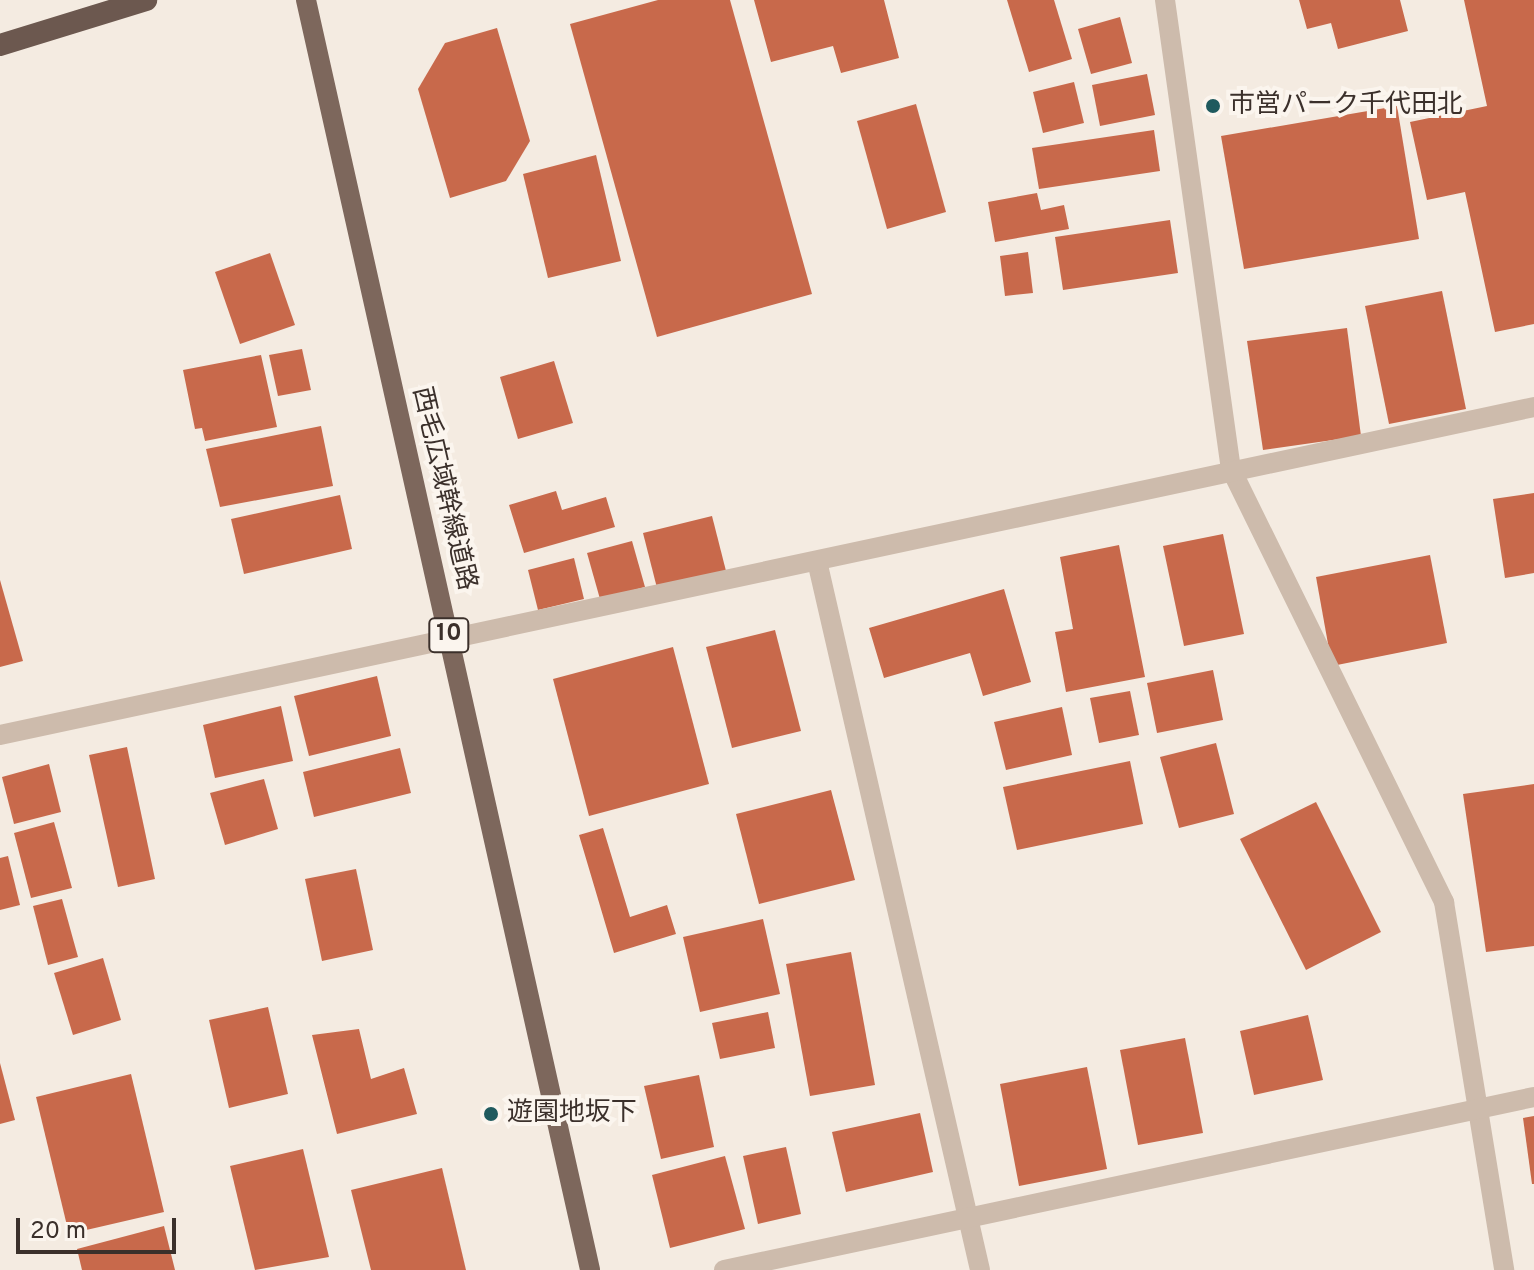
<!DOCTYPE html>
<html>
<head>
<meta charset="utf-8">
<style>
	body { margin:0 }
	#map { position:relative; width:1534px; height:1270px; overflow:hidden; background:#f4ebe1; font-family:Overpass,"Noto Sans JP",sans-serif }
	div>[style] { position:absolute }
	.building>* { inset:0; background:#c8694b }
	.minor>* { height:20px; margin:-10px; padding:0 10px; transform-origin:10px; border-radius:10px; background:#cdbbac }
	.primary>* { height:20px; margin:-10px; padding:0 10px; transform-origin:10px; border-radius:10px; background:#7d675c }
	.trunk>* { height:22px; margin:-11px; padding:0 11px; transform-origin:11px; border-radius:11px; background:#6c584f }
	.dots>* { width:22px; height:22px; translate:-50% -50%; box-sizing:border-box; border:4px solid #fbf5ee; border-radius:50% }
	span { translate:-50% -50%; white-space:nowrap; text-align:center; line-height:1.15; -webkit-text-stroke:8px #fbf5ee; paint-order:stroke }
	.shield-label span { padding:2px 6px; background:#fbf5ee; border:2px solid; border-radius:6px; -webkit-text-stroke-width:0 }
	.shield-label { font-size:24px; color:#3b302b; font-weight:700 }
	.poi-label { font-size:26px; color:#3b302b }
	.left { translate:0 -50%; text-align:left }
	.street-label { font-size:26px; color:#3b302b }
	.scale { position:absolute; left:16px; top:1218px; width:160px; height:36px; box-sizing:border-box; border:4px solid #3b302b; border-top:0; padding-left:10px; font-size:24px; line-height:28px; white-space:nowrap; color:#3b302b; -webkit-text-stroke:6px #fbf5ee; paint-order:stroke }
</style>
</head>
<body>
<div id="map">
	<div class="building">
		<div style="clip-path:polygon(658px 0,730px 0,812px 294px,657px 337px,570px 24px)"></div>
		<div style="clip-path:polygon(754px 0,884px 0,899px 58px,841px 73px,833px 46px,771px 62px)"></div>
		<div style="clip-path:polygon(1007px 0,1054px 0,1072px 59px,1029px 72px)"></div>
		<div style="clip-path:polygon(1299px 0,1400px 0,1408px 31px,1338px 49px,1331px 23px,1307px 29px)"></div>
		<div style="clip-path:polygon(1464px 0,1534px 0,1534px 324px,1495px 332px,1465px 192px,1427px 200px,1410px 122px,1487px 106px)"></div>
		<div style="clip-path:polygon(1120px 17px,1132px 63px,1091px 74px,1078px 29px)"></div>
		<div style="clip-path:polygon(497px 28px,530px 141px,506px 181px,450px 198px,418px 89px,445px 43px)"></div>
		<div style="clip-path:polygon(1147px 74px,1155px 115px,1100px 126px,1092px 85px)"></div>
		<div style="clip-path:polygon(1074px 82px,1084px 123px,1043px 133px,1033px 92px)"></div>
		<div style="clip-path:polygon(916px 104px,946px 212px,887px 229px,857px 121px)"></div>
		<div style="clip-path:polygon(1397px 106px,1419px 239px,1244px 269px,1221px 136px)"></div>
		<div style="clip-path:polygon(1154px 130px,1160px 171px,1039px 189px,1032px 148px)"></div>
		<div style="clip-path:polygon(596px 155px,621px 261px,548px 278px,523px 174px)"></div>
		<div style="clip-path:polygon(1037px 193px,1041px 210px,1064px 205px,1069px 229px,995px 242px,988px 202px)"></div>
		<div style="clip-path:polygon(1170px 220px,1178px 273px,1063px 290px,1055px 237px)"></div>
		<div style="clip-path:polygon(1028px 252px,1033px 293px,1005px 296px,1000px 256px)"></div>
		<div style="clip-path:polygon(270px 253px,295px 325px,240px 344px,215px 272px)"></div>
		<div style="clip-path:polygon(1442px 291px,1466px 409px,1389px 424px,1365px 306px)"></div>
		<div style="clip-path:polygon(1347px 328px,1361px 436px,1263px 450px,1247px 341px)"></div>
		<div style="clip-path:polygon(302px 349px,311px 390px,278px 396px,269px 355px)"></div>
		<div style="clip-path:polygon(261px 355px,277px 427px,205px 441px,202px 428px,195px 429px,183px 370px)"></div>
		<div style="clip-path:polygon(554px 361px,573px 423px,518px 439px,500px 377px)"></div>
		<div style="clip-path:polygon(321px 426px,333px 486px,220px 507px,206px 449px)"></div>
		<div style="clip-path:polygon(556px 491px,562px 510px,606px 497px,615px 527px,524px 553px,509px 505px)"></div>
		<div style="clip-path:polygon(1534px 493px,1534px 573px,1505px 578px,1493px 499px)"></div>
		<div style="clip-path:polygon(340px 495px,352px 549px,244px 574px,231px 519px)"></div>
		<div style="clip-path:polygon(712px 516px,726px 571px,657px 588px,643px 533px)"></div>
		<div style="clip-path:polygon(1223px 534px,1244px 634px,1184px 646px,1163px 546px)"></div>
		<div style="clip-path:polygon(632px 541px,645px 587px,600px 599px,587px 553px)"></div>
		<div style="clip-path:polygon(1119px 545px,1145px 677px,1066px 692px,1055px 632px,1073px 629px,1060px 557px)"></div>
		<div style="clip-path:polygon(1430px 555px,1447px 643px,1332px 666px,1316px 577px)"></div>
		<div style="clip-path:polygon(574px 558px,584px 599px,538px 610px,528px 570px)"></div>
		<div style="clip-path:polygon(0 580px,23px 661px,0 667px)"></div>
		<div style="clip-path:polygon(1004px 589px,1031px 682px,983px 696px,970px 653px,884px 678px,869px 628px)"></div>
		<div style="clip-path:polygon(775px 630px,801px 731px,732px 748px,706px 647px)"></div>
		<div style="clip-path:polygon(673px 647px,709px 784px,589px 816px,553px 679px)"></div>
		<div style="clip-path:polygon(1213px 670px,1223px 720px,1157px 733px,1147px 683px)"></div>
		<div style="clip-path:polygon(377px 676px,391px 736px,309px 756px,294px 696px)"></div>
		<div style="clip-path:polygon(1130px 691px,1139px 735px,1099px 743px,1090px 698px)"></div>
		<div style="clip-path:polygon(281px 706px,293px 761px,215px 778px,203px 725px)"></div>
		<div style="clip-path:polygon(1062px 707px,1072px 755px,1006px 770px,994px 722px)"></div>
		<div style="clip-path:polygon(1216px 743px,1234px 814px,1179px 828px,1160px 757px)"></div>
		<div style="clip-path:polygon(127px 747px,155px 879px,118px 887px,89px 755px)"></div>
		<div style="clip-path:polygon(400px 748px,411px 793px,314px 817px,303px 772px)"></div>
		<div style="clip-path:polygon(1130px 761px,1143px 824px,1017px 850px,1003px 787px)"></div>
		<div style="clip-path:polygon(49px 764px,61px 812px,14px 824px,2px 777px)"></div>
		<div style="clip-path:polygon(264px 779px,278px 829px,225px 845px,210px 793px)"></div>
		<div style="clip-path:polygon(1534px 784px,1534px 946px,1486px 952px,1463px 794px)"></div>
		<div style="clip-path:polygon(831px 790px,855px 880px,759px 904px,736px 814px)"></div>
		<div style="clip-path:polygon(1316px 802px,1381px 932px,1306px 970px,1240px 839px)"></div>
		<div style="clip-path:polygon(54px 822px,72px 888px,31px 898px,14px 833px)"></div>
		<div style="clip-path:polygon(603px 828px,630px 917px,667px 905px,676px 934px,614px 953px,579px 835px)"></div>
		<div style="clip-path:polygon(8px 856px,20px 905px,0 910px,0 858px)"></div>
		<div style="clip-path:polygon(356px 869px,373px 950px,322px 961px,305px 879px)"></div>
		<div style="clip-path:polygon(62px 899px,78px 957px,48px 965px,33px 906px)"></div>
		<div style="clip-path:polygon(763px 919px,780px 994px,700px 1012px,683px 937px)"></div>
		<div style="clip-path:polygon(851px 952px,875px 1085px,810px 1096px,786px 964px)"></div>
		<div style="clip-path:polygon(103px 958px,121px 1020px,73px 1035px,54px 973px)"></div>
		<div style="clip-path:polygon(268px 1007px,288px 1094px,229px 1108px,209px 1020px)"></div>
		<div style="clip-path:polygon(768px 1012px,775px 1048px,720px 1059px,712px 1023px)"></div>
		<div style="clip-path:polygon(1308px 1015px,1323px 1080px,1254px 1095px,1240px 1031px)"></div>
		<div style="clip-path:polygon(359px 1029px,371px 1079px,404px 1068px,417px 1114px,337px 1134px,312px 1035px)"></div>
		<div style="clip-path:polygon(1185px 1038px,1203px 1133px,1138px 1145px,1120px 1050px)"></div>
		<div style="clip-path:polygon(0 1063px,15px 1120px,0 1124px)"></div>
		<div style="clip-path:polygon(1087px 1067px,1107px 1169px,1019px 1186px,1000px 1084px)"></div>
		<div style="clip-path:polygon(131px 1074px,164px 1212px,69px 1234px,36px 1097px)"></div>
		<div style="clip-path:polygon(699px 1075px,714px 1147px,661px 1159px,644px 1086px)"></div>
		<div style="clip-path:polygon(920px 1113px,933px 1172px,846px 1192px,832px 1132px)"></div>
		<div style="clip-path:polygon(1534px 1116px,1534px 1184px,1532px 1184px,1523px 1118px)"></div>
		<div style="clip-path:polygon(786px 1147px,801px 1214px,758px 1224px,743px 1156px)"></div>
		<div style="clip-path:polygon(303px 1149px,329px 1257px,255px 1270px,230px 1166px)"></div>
		<div style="clip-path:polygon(725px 1156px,745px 1229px,670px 1248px,652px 1175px)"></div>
		<div style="clip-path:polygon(442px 1168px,466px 1270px,371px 1270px,351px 1190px)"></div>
		<div style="clip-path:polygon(164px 1226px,175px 1270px,82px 1270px,77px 1249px)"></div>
	</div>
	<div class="minor">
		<div style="left:1165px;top:0;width:474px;rotate:82deg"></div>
		<div style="left:1231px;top:469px;width:483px;rotate:63.8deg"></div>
		<div style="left:1444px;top:902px;width:373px;rotate:80.7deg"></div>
		<div style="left:817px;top:561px;width:727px;rotate:77.05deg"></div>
		<div style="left:0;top:735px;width:1569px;rotate:-12.07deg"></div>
		<div style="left:724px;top:1270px;width:828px;rotate:-12.06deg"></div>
	</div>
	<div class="primary">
		<div style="left:306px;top:0;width:1301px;rotate:77.39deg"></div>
	</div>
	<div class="trunk">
		<div style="left:0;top:45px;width:153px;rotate:-17.1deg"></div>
	</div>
	<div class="dots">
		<div style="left:1213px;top:106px;background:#1f5a5e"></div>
		<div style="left:491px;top:1114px;background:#1f5a5e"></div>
	</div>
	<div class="shield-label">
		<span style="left:449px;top:635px">10</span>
	</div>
	<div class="poi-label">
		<span class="left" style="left:1229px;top:106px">市営パーク千代田北</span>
		<span class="left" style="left:507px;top:1114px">遊園地坂下</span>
	</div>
	<div class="street-label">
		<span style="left:443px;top:489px;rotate:77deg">西毛広域幹線道路</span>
	</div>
	<div class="scale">20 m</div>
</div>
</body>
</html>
